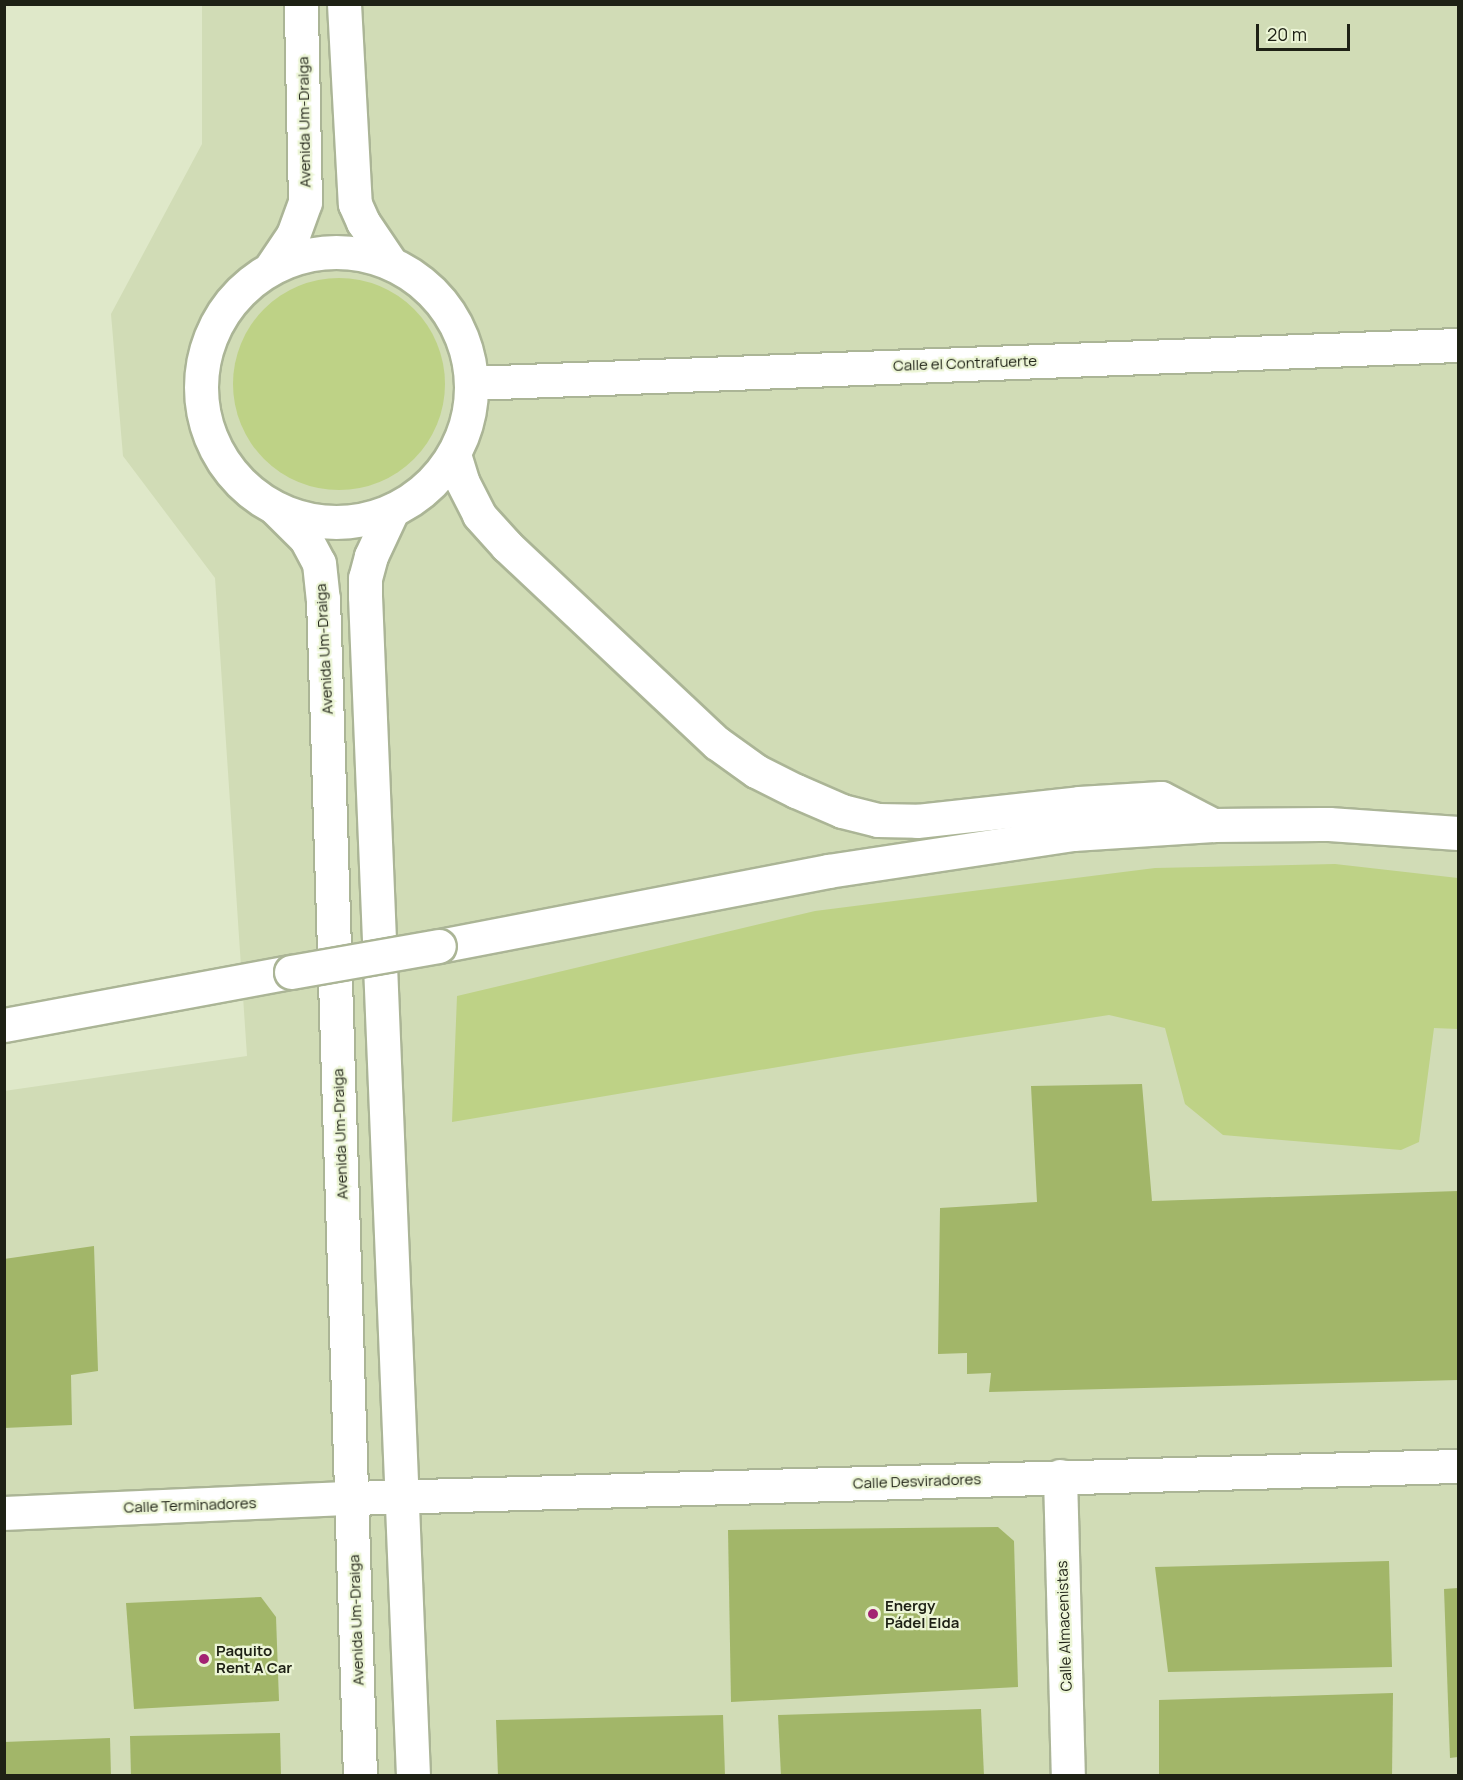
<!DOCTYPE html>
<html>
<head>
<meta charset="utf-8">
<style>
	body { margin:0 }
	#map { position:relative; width:1463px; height:1780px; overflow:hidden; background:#dfe8c9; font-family:Manrope,sans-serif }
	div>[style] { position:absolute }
	.built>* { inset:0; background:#d1dcb6 }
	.green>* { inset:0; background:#bed286 }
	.round { border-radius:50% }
	.building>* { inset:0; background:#a2b669 }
	.roads { filter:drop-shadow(2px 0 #abb596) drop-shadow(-2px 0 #abb596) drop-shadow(0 2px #abb596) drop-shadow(0 -2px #abb596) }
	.minor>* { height:33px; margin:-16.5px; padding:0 16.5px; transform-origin:16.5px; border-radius:16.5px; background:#fff }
	.minor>.ring { margin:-16.5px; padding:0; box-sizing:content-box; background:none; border:33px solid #fff; border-radius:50% }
	.primary>* { height:33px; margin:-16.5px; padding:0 16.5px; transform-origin:16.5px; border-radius:16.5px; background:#fff }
	.bridges { filter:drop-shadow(2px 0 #abb596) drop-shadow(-2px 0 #abb596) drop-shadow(0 2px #abb596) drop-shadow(0 -2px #abb596) }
	.primary-bridge>* { height:33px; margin:-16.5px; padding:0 16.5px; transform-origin:16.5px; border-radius:16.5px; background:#fff }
	.dots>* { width:16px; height:16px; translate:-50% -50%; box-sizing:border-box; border:3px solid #ecf5d6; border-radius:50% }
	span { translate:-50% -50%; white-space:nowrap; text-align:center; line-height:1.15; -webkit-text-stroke:4.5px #ecf5d6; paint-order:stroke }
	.street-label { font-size:15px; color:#1e2115 }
	.poi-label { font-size:15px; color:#1e2115; font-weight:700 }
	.left { translate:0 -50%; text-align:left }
	.frame { position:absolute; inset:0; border:6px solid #1e2115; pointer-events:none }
	.scale { position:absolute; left:1256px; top:24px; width:94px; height:27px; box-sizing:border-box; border:3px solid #1e2115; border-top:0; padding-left:8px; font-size:18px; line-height:21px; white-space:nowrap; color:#1e2115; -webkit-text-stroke:4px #ecf5d6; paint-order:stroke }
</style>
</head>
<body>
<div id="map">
	<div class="built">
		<div style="clip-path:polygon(202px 5px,1458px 5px,1458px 1775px,5px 1775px,4px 1091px,247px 1056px,215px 578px,123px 456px,111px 314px,202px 144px)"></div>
	</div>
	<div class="green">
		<div class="round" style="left:233px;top:278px;width:212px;height:212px"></div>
		<div style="clip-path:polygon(1335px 864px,1458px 878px,1458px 1029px,1434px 1028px,1419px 1142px,1401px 1150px,1223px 1135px,1185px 1104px,1165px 1028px,1109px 1015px,855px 1054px,452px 1122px,457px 996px,815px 911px,1155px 868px)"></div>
	</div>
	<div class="building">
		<div style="clip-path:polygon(1142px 1084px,1152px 1201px,1458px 1191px,1458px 1380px,989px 1392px,991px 1373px,967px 1374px,967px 1353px,938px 1354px,940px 1208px,1037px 1202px,1031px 1086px)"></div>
		<div style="clip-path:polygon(94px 1246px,98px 1371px,71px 1375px,72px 1425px,4px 1428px,4px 1259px)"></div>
		<div style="clip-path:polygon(998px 1527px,1014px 1541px,1018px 1687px,731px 1702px,728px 1530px)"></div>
		<div style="clip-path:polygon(1389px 1561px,1392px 1667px,1168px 1672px,1155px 1567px)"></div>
		<div style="clip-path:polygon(1458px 1588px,1458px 1757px,1450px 1758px,1444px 1589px)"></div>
		<div style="clip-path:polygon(261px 1597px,276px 1617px,279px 1701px,134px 1709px,126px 1603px)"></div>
		<div style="clip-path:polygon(1393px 1693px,1392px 1776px,1159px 1776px,1159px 1700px)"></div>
		<div style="clip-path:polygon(981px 1709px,984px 1776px,781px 1776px,778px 1715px)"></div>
		<div style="clip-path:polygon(723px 1715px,725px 1776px,498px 1776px,496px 1720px)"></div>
		<div style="clip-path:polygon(280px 1733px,281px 1776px,131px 1776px,130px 1736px)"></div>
		<div style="clip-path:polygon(110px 1738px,111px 1776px,4px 1776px,4px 1742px)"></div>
	</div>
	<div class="roads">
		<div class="minor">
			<div style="left:344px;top:4px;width:200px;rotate:86.9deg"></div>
			<div style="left:355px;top:204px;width:20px;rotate:66deg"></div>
			<div style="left:363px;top:222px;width:48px;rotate:56deg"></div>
			<div class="ring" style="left:201px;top:252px;width:237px;height:237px"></div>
			<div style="left:272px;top:266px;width:37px;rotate:-56deg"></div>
			<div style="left:293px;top:235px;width:35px;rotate:-70deg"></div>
			<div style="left:305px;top:202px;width:198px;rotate:-91.2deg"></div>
			<div style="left:472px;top:383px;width:987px;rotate:-2.21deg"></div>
			<div style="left:276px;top:509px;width:42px;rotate:45deg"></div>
			<div style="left:306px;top:539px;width:27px;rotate:62deg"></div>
			<div style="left:319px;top:563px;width:36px;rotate:84deg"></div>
			<div style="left:323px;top:599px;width:1178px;rotate:88.2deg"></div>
			<div style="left:392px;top:511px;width:50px;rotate:115deg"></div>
			<div style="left:371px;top:556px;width:23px;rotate:105deg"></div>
			<div style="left:365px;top:578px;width:18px;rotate:90deg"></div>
			<div style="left:365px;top:596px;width:1181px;rotate:87.67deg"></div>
			<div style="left:1060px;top:1476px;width:300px;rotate:88.5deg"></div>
			<div style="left:4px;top:1513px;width:348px;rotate:-2.5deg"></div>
			<div style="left:352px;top:1498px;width:1106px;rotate:-1.66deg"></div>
		</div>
		<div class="primary">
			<div style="left:454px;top:454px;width:28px;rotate:73deg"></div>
			<div style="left:462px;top:481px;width:38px;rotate:63deg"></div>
			<div style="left:479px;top:515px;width:42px;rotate:47.9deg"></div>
			<div style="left:507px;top:546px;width:288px;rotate:43.2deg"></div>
			<div style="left:717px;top:743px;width:48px;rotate:35.7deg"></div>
			<div style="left:756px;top:771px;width:45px;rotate:26.6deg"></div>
			<div style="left:796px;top:791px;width:50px;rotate:23.5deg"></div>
			<div style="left:842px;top:811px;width:37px;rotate:14deg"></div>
			<div style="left:878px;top:820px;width:39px;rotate:1deg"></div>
			<div style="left:917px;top:821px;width:163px;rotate:-6.3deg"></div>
			<div style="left:1079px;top:803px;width:82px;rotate:-3.5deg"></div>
			<div style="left:1161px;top:798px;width:59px;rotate:27.4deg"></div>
			<div style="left:439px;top:946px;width:396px;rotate:-10.9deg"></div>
			<div style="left:828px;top:871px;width:248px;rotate:-8.6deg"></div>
			<div style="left:1073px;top:834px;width:140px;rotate:-3.7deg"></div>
			<div style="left:1213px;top:825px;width:116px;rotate:-0.5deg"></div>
			<div style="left:1329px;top:824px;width:129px;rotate:4deg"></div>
			<div style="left:4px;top:1025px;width:292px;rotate:-10.5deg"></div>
		</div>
	</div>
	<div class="bridges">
		<div class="primary-bridge">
			<div style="left:291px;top:972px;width:150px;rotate:-10deg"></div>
		</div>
	</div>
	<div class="dots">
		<div style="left:873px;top:1614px;background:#a32373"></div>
		<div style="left:204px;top:1659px;background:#a32373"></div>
	</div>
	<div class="street-label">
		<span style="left:304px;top:122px;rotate:-91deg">Avenida Um-Draiga</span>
		<span style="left:965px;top:363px;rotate:-2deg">Calle el Contrafuerte</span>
		<span style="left:324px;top:649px;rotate:-93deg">Avenida Um-Draiga</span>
		<span style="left:340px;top:1134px;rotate:-92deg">Avenida Um-Draiga</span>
		<span style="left:917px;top:1481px;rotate:-2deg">Calle Desviradores</span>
		<span style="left:190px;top:1505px;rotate:-2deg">Calle Terminadores</span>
		<span style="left:356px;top:1620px;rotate:-92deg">Avenida Um-Draiga</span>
		<span style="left:1064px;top:1626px;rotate:-92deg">Calle Almacenistas</span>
	</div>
	<div class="poi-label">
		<span class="left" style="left:885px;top:1614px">Energy<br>Pádel Elda</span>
		<span class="left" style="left:216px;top:1659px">Paquito<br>Rent A Car</span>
	</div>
	<div class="frame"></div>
	<div class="scale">20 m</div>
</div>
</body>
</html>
